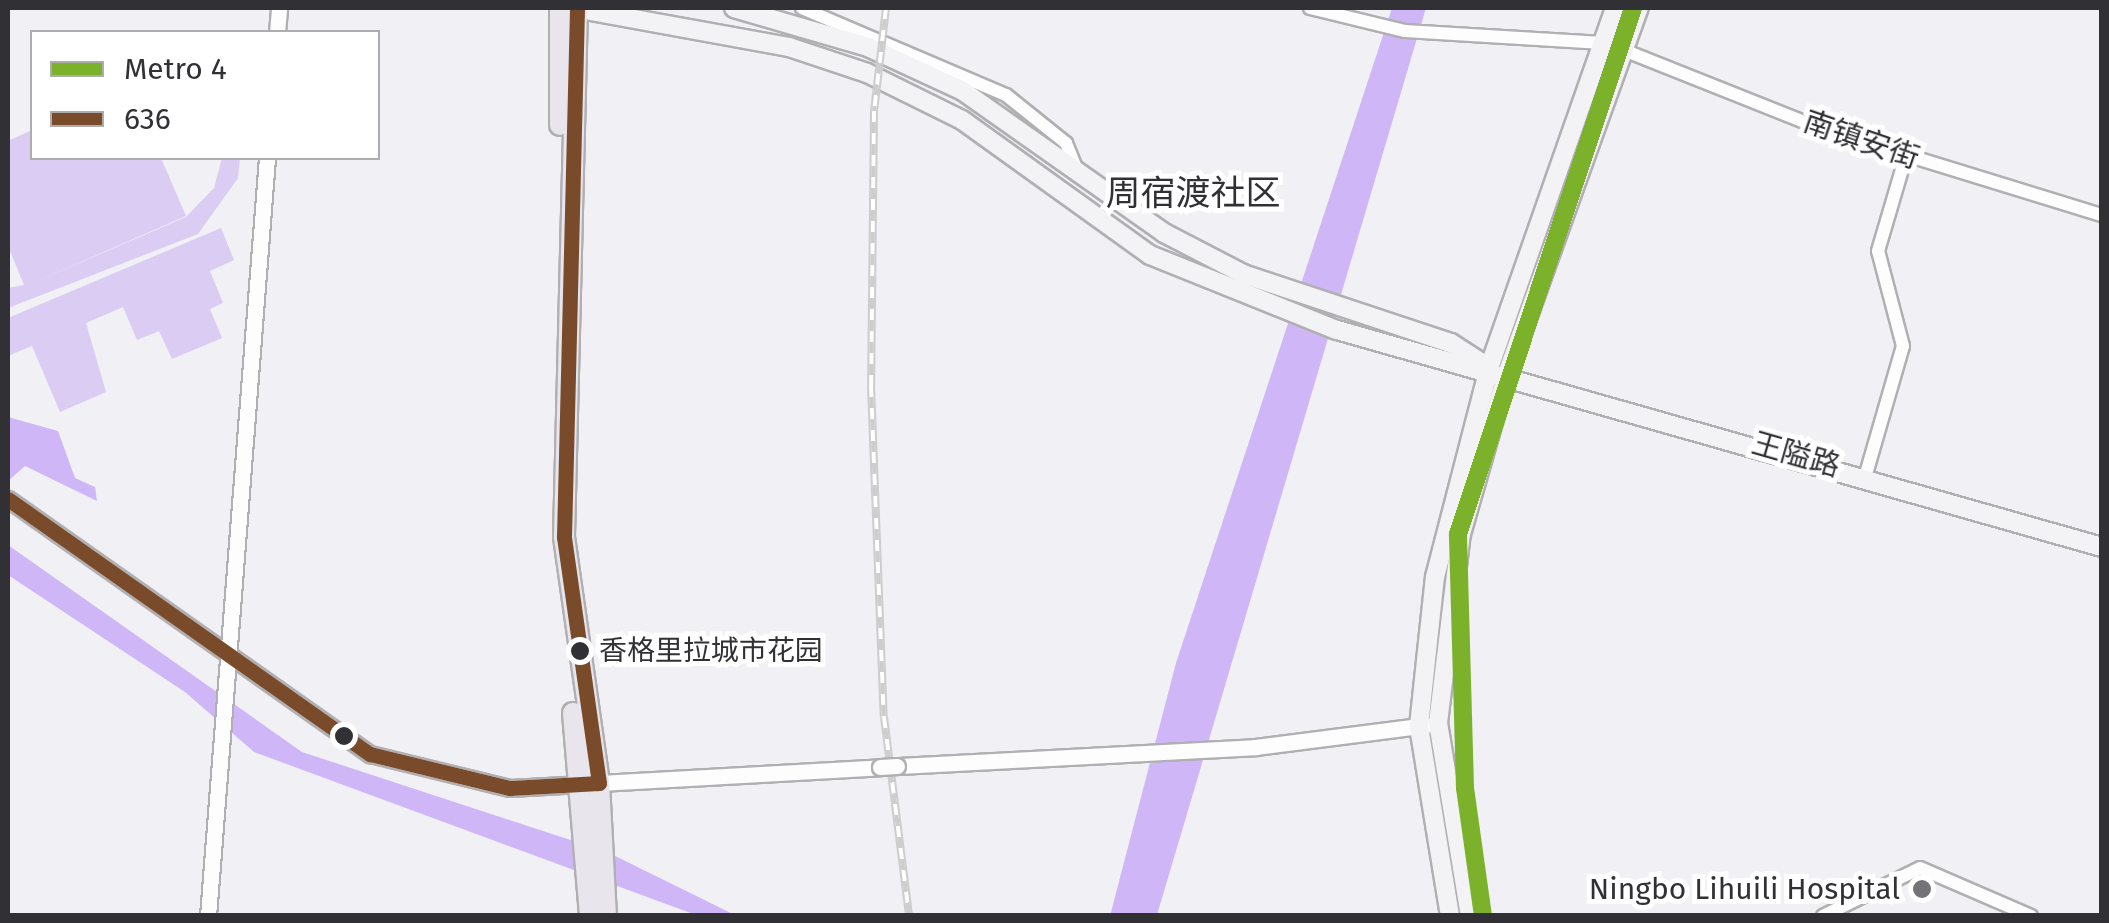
<!DOCTYPE html>
<html>
<head>
<meta charset="utf-8">
<style>
	body { margin:0 }
	#map { position:relative; width:2109px; height:923px; overflow:hidden; background:#f1f0f5; font-family:"Fira Sans","Noto Sans SC",sans-serif }
	div>[style] { position:absolute }
	.green>* { inset:0; background:#daccf3 }
	.water>* { inset:0; background:#cfb7f7 }
	.roads { filter:drop-shadow(2px 0 #b0afb2) drop-shadow(-2px 0 #b0afb2) drop-shadow(0 2px #b0afb2) drop-shadow(0 -2px #b0afb2) }
	.minor>* { height:12px; margin:-6px; padding:0 6px; transform-origin:6px; border-radius:6px; background:#fdfdfe }
	.tertiary>* { height:15px; margin:-7.5px; padding:0 7.5px; transform-origin:7.5px; border-radius:7.5px; background:#fdfdfe }
	.secondary>* { height:18px; margin:-9px; padding:0 9px; transform-origin:9px; border-radius:9px; background:#f3f2f5 }
	.primary>* { height:20px; margin:-10px; padding:0 10px; transform-origin:10px; border-radius:10px; background:#e8e6ec }
	.rail>* { height:8px; margin-top:-4px; transform-origin:0; background:repeating-linear-gradient(90deg,#fff 0 11px,#cdcdce 0 22px); box-sizing:border-box; border-block:2px solid #cdcdce }
	.bridges { filter:drop-shadow(2px 0 #b0afb2) drop-shadow(-2px 0 #b0afb2) drop-shadow(0 2px #b0afb2) drop-shadow(0 -2px #b0afb2) }
	.tertiary-bridge>* { height:15px; margin:-7.5px; padding:0 7.5px; transform-origin:7.5px; border-radius:7.5px; background:#fdfdfe }
	.bus-1>* { height:15px; margin:-7.5px; padding:0 7.5px; transform-origin:7.5px; border-radius:7.5px; background:#7a4b2a }
	.metro-1>* { height:18px; margin:-9px; padding:0 9px; transform-origin:9px; border-radius:9px; background:#7cb12b }
	.dots>* { width:28px; height:28px; translate:-50% -50%; box-sizing:border-box; border:5px solid #fff; border-radius:50% }
	span { translate:-50% -50%; white-space:nowrap; text-align:center; line-height:1.15; -webkit-text-stroke:10px #fff; paint-order:stroke }
	.bus-label { font-size:28px; color:#313034 }
	.left { translate:0 -50%; text-align:left }
	.street-label { font-size:30px; color:#313034 }
	.poi-label { font-size:30px; color:#313034 }
	.right { translate:-100% -50%; text-align:right }
	.quarter-label { font-size:35px; color:#313034 }
	.frame { position:absolute; inset:0; border:10px solid #313034; pointer-events:none }
	.legend { position:absolute; left:30px; top:30px; width:350px; height:130px; box-sizing:border-box; background:#fff; border:2px solid #adacae; margin:0; padding:12px 18px; list-style:none; font-size:30px; color:#313034 }
	.legend li { display:flex; align-items:center; gap:20px; height:50px }
	.legend b { width:50px; border:2px solid #adacae }
</style>
</head>
<body>
<div id="map">
	<div class="green">
		<div style="clip-path:polygon(32px 130px,32px 158px,161px 158px,186px 216px,28px 285px,186px 217px,214px 188px,222px 158px,240px 158px,238px 178px,198px 234px,8px 308px,8px 288px,24px 285px,8px 246px,8px 141px)"></div>
		<div style="clip-path:polygon(221px 228px,234px 260px,210px 271px,223px 303px,210px 309px,222px 338px,172px 359px,159px 331px,137px 340px,123px 307px,86px 323px,106px 392px,60px 412px,32px 346px,8px 356px,8px 318px)"></div>
	</div>
	<div class="water">
		<div style="clip-path:polygon(1392px 8px,1426px 8px,1157px 915px,1110px 916px,1176px 663px)"></div>
		<div style="clip-path:polygon(8px 417px,58px 431px,75px 478px,95px 487px,97px 501px,25px 466px,8px 481px)"></div>
		<div style="clip-path:polygon(8px 545px,302px 752px,607px 852px,735px 915px,696px 915px,254px 752px,185px 692px,8px 575px)"></div>
	</div>
	<div class="roads">
		<div class="minor">
			<div style="left:802px;top:8px;width:222px;rotate:23.1deg"></div>
			<div style="left:1006px;top:95px;width:77px;rotate:38.7deg"></div>
			<div style="left:1066px;top:143px;width:29px;rotate:68deg"></div>
			<div style="left:1310px;top:8px;width:98px;rotate:13.6deg"></div>
			<div style="left:1405px;top:31px;width:198px;rotate:3.5deg"></div>
			<div style="left:1626px;top:51px;width:211px;rotate:21.7deg"></div>
			<div style="left:1822px;top:129px;width:293px;rotate:17.1deg"></div>
			<div style="left:1866px;top:474px;width:133px;rotate:-73.9deg"></div>
			<div style="left:1903px;top:346px;width:98px;rotate:-104.7deg"></div>
			<div style="left:1878px;top:251px;width:99px;rotate:-73.6deg"></div>
			<div style="left:1823px;top:916px;width:108px;rotate:-26.3deg"></div>
			<div style="left:1920px;top:868px;width:121px;rotate:23.4deg"></div>
		</div>
		<div class="tertiary">
			<div style="left:277px;top:32px;width:24px;rotate:-85deg"></div>
			<div style="left:8px;top:499px;width:443px;rotate:35.2deg"></div>
			<div style="left:370px;top:754px;width:144px;rotate:13.7deg"></div>
			<div style="left:510px;top:788px;width:371px;rotate:-3.2deg"></div>
			<div style="left:897px;top:766px;width:359px;rotate:-3deg"></div>
			<div style="left:1255px;top:747px;width:172px;rotate:-7.3deg"></div>
			<div style="left:208px;top:916px;width:760px;rotate:-85.55deg"></div>
		</div>
		<div class="secondary">
			<div style="left:574px;top:8px;width:219px;rotate:10.3deg"></div>
			<div style="left:789px;top:47px;width:82px;rotate:18.4deg"></div>
			<div style="left:867px;top:73px;width:106px;rotate:26.3deg"></div>
			<div style="left:962px;top:120px;width:231px;rotate:35.7deg"></div>
			<div style="left:1150px;top:255px;width:201px;rotate:21.9deg"></div>
			<div style="left:1337px;top:330px;width:795px;rotate:15.84deg"></div>
			<div style="left:734px;top:8px;width:140px;rotate:16.2deg"></div>
			<div style="left:868px;top:47px;width:105px;rotate:24.9deg"></div>
			<div style="left:963px;top:91px;width:246px;rotate:35.2deg"></div>
			<div style="left:1164px;top:233px;width:89px;rotate:27.4deg"></div>
			<div style="left:1243px;top:274px;width:219px;rotate:18.4deg"></div>
			<div style="left:1451px;top:343px;width:40px;rotate:32.9deg"></div>
			<div style="left:1450px;top:916px;width:193px;rotate:-99.3deg"></div>
			<div style="left:1419px;top:726px;width:150px;rotate:-83.9deg"></div>
			<div style="left:1435px;top:577px;width:216px;rotate:-75.5deg"></div>
			<div style="left:1489px;top:368px;width:381px;rotate:-70.7deg"></div>
			<div style="left:1470px;top:916px;width:196px;rotate:-99.4deg"></div>
			<div style="left:1438px;top:723px;width:190px;rotate:-83.1deg"></div>
			<div style="left:1461px;top:534px;width:166px;rotate:-74deg"></div>
			<div style="left:1507px;top:374px;width:389px;rotate:-70.2deg"></div>
		</div>
		<div class="primary">
			<div style="left:560px;top:8px;width:117px;rotate:90deg"></div>
			<div style="left:577px;top:8px;width:529px;rotate:91.41deg"></div>
			<div style="left:564px;top:537px;width:248px;rotate:81.9deg"></div>
			<div style="left:599px;top:783px;width:133px;rotate:87deg"></div>
			<div style="left:573px;top:713px;width:204px;rotate:85.2deg"></div>
		</div>
	</div>
	<div class="rail">
		<div style="left:886px;top:8px;width:104px;rotate:96.6deg"></div>
		<div style="left:874px;top:111px;width:275px;rotate:90.6deg"></div>
		<div style="left:871px;top:386px;width:331px;rotate:87.8deg"></div>
		<div style="left:884px;top:717px;width:201px;rotate:82.8deg"></div>
	</div>
	<div class="bridges">
		<div class="tertiary-bridge">
			<div style="left:880px;top:767px;width:17px;rotate:-3deg"></div>
		</div>
	</div>
	<div class="bus-1">
		<div style="left:8px;top:499px;width:443px;rotate:35.2deg"></div>
		<div style="left:370px;top:754px;width:144px;rotate:13.7deg"></div>
		<div style="left:510px;top:788px;width:89px;rotate:-3.2deg"></div>
		<div style="left:599px;top:783px;width:248px;rotate:-98.1deg"></div>
		<div style="left:564px;top:537px;width:529px;rotate:-88.59deg"></div>
	</div>
	<div class="metro-1">
		<div style="left:1483px;top:916px;width:129px;rotate:-98deg"></div>
		<div style="left:1465px;top:788px;width:254px;rotate:-91.6deg"></div>
		<div style="left:1458px;top:534px;width:554px;rotate:-71.6deg"></div>
	</div>
	<div class="dots">
		<div style="left:580px;top:651px;background:#313034"></div>
		<div style="left:344px;top:736px;background:#313034"></div>
		<div style="left:1922px;top:889px;background:#747378"></div>
	</div>
	<div class="bus-label">
		<span class="left" style="left:599px;top:651px">香格里拉城市花园</span>
	</div>
	<div class="street-label">
		<span style="left:1861px;top:140px;rotate:19deg">南镇安街</span>
		<span style="left:1796px;top:455px;rotate:16deg">王隘路</span>
	</div>
	<div class="poi-label">
		<span class="right" style="left:1900px;top:889px">Ningbo Lihuili Hospital</span>
	</div>
	<div class="quarter-label">
		<span style="left:1193px;top:193px">周宿渡社区</span>
	</div>
	<div class="frame"></div>
	<ul class="legend">
	<li><b style="height:12px;background:#7cb12b"></b>Metro 4</li>
	<li><b style="height:12px;background:#7a4b2a"></b>636</li>
	</ul>
</div>
</body>
</html>
